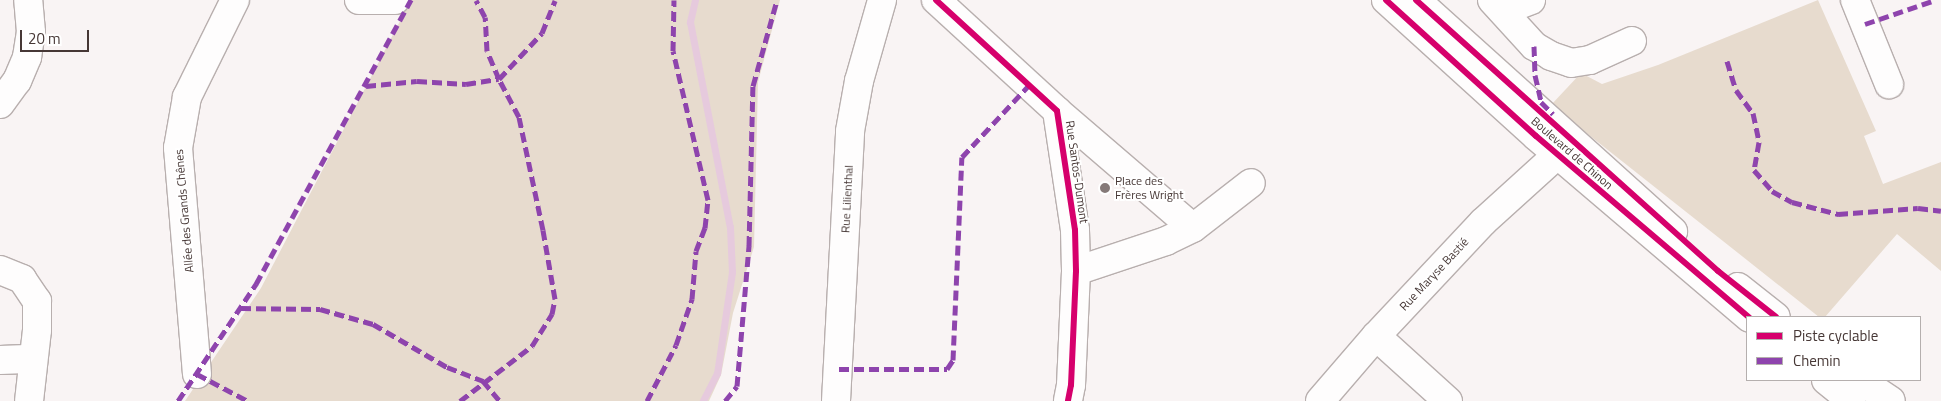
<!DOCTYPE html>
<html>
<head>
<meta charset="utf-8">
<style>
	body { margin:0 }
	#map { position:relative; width:1941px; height:401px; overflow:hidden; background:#f9f4f4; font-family:"Titillium Web",sans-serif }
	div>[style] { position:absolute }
	.green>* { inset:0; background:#e7dbce }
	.stream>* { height:7px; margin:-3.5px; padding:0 3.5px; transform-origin:3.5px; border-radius:3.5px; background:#e6cadd }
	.roads { filter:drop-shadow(1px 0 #b8afae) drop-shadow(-1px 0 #b8afae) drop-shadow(0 1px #b8afae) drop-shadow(0 -1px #b8afae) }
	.minor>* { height:28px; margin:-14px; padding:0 14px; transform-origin:14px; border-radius:14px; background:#fefdfd }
	.major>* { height:28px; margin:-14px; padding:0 14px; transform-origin:14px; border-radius:14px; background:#fefdfd }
	.quiet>* { height:5px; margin-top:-2.5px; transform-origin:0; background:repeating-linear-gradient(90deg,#8e44ad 0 10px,transparent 0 15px) }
	.cycleway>* { height:6px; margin:-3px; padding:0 3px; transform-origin:3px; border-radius:3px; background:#d6006c }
	.dots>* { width:14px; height:14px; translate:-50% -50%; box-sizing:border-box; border:2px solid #fff; border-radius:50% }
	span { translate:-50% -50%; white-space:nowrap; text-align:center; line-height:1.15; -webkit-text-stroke:4px #fff; paint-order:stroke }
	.street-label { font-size:12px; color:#463735 }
	.poi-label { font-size:12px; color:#463735 }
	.left { translate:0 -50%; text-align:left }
	.legend { position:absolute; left:1746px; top:316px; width:175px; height:65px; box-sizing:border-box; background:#fff; border:1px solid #b5afae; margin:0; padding:6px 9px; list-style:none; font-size:15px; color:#463735 }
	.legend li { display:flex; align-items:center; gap:10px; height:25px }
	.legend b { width:25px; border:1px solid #b5afae }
	.scale { position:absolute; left:20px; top:30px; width:69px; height:22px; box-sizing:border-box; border:2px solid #463735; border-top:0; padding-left:6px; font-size:15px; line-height:18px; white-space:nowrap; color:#463735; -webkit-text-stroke:4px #fff; paint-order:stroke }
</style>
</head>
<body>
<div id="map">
	<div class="green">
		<div style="clip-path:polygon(411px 0,780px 0,758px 82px,754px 247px,733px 313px,721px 375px,709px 401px,185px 401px,261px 288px)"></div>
		<div style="clip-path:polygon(1818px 0,1876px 131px,1864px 136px,1883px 184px,1941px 162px,1941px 271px,1897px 234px,1825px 317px,1819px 317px,1551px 105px,1581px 73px,1602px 84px,1658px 65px)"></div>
	</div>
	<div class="stream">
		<div style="left:695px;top:0;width:23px;rotate:103deg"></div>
		<div style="left:690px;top:22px;width:209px;rotate:79deg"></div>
		<div style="left:730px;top:227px;width:45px;rotate:87.5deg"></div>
		<div style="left:732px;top:272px;width:102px;rotate:98.4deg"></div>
		<div style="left:717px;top:373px;width:31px;rotate:117deg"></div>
	</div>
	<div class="roads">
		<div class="minor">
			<div style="left:359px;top:0;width:36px"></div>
			<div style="left:936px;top:0;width:164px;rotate:42.5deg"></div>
			<div style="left:1057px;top:111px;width:120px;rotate:81.4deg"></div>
			<div style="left:1075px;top:230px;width:41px;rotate:88.6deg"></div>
			<div style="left:1076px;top:271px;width:114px;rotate:92.5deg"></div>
			<div style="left:1071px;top:385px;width:16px;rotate:101deg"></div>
			<div style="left:1492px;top:0;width:62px;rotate:47.6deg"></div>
			<div style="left:1534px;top:46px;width:20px;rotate:30deg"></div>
			<div style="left:1551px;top:56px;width:21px;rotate:19deg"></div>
			<div style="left:1571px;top:63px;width:19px;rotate:-9deg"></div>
			<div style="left:1590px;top:60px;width:46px;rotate:-24.3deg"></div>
			<div style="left:1855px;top:0;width:91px;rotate:68deg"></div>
			<div style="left:1503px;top:11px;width:30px;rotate:-21deg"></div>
			<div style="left:0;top:104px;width:29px;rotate:-54deg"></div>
			<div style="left:17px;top:81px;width:26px;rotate:-67deg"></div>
			<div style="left:27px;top:57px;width:25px;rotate:-81deg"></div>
			<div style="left:31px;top:32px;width:32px;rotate:-95deg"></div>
			<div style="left:1057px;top:111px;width:179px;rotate:40.7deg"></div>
			<div style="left:0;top:270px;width:24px;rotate:22deg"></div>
			<div style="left:22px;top:279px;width:27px;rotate:56deg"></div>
			<div style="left:37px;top:301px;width:29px;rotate:90deg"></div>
			<div style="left:37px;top:330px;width:71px;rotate:96.4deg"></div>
			<div style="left:1076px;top:271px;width:95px;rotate:-18.4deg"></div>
			<div style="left:1166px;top:241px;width:30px;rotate:-26deg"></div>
			<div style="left:1193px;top:228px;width:73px;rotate:-37.8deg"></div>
			<div style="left:1376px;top:336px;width:97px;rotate:42.1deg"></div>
			<div style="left:0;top:360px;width:33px;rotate:-2deg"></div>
			<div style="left:197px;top:374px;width:227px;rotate:-94.8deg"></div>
			<div style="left:178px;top:148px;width:52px;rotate:-80deg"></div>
			<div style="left:187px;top:97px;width:108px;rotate:-63.7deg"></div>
			<div style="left:836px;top:401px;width:270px;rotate:-87deg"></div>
			<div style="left:850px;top:131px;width:51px;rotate:-79.8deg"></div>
			<div style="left:859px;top:81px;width:84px;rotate:-74.1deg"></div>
			<div style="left:1320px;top:401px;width:86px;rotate:-49.3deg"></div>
			<div style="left:1376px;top:336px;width:156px;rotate:-46.8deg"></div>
			<div style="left:1483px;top:222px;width:100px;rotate:-42.2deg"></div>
		</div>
		<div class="major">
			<div style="left:1386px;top:0;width:202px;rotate:42.2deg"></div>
			<div style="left:1536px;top:136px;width:280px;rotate:40.4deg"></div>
			<div style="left:1416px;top:0;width:346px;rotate:42deg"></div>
			<div style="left:1738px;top:287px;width:48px;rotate:38.3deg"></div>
			<div style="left:1826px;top:380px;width:33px;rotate:39deg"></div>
			<div style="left:1860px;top:380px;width:37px;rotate:34deg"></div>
		</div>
	</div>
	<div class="quiet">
		<div style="left:1865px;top:24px;width:74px;rotate:-18.9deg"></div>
		<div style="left:1534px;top:46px;width:29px;rotate:88deg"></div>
		<div style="left:1535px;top:75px;width:28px;rotate:77deg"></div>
		<div style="left:1541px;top:102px;width:17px;rotate:45deg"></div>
		<div style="left:1727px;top:61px;width:30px;rotate:73deg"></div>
		<div style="left:1736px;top:90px;width:29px;rotate:54deg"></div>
		<div style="left:1753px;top:113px;width:30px;rotate:78deg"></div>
		<div style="left:1759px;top:142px;width:28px;rotate:100deg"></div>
		<div style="left:1754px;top:170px;width:28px;rotate:49deg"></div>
		<div style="left:1772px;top:191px;width:23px;rotate:29deg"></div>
		<div style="left:1792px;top:202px;width:48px;rotate:14.6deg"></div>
		<div style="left:1838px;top:214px;width:80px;rotate:-4.3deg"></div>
		<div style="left:1918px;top:208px;width:23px;rotate:7deg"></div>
		<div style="left:366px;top:86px;width:51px;rotate:-5.6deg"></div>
		<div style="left:417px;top:81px;width:49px;rotate:3.5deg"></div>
		<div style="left:466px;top:84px;width:33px;rotate:-9deg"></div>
		<div style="left:499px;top:79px;width:30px;rotate:-113deg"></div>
		<div style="left:487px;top:51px;width:34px;rotate:-93deg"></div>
		<div style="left:485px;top:17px;width:19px;rotate:-118deg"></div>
		<div style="left:241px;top:308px;width:79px;rotate:0.7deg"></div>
		<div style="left:320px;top:309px;width:55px;rotate:15.8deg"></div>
		<div style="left:373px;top:324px;width:86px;rotate:30.2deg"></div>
		<div style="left:447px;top:367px;width:39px;rotate:21deg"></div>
		<div style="left:483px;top:381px;width:26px;rotate:50deg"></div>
		<div style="left:839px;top:369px;width:108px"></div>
		<div style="left:947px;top:369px;width:11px;rotate:-56deg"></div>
		<div style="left:953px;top:360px;width:203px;rotate:-87.5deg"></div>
		<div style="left:962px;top:157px;width:100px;rotate:-47deg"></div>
		<div style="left:197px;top:374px;width:58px;rotate:27.9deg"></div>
		<div style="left:178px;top:401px;width:141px;rotate:-56.3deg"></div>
		<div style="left:256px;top:284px;width:324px;rotate:-61.4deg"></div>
		<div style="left:460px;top:401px;width:91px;rotate:-37.4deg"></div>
		<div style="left:532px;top:346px;width:38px;rotate:-58deg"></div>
		<div style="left:552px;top:314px;width:15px;rotate:-79deg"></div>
		<div style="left:555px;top:299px;width:70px;rotate:-99.9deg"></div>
		<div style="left:543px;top:230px;width:116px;rotate:-102deg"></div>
		<div style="left:519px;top:117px;width:43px;rotate:-117.8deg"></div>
		<div style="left:499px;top:79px;width:63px;rotate:-46.9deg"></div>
		<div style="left:542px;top:33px;width:35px;rotate:-68deg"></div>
		<div style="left:647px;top:401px;width:63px;rotate:-62.6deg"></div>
		<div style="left:676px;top:345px;width:49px;rotate:-70.8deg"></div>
		<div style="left:692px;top:299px;width:48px;rotate:-85.2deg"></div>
		<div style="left:696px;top:251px;width:25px;rotate:-69deg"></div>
		<div style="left:705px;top:228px;width:28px;rotate:-84deg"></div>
		<div style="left:708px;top:200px;width:153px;rotate:-103.2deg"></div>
		<div style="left:673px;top:51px;width:51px;rotate:-88.9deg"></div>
		<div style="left:725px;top:401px;width:19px;rotate:-51deg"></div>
		<div style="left:737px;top:386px;width:141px;rotate:-85.1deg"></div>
		<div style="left:749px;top:246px;width:160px;rotate:-88.6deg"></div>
		<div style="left:753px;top:86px;width:89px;rotate:-74.4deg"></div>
	</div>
	<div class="cycleway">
		<div style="left:936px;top:0;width:164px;rotate:42.5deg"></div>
		<div style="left:1057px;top:111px;width:120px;rotate:81.4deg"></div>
		<div style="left:1075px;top:230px;width:41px;rotate:88.6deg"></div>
		<div style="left:1076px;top:271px;width:114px;rotate:92.5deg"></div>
		<div style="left:1071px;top:385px;width:16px;rotate:101deg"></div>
		<div style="left:1386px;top:0;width:202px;rotate:42.2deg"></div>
		<div style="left:1536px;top:136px;width:280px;rotate:40.4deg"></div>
		<div style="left:1416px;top:0;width:406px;rotate:41.9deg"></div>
		<div style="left:1718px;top:271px;width:74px;rotate:38.4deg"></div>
	</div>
	<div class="dots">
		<div style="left:1105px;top:188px;background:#857978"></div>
	</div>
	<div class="street-label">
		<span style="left:1572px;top:153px;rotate:41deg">Boulevard de Chinon</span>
		<span style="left:1077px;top:172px;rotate:82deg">Rue Santos-Dumont</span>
		<span style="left:847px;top:199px;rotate:-87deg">Rue Lilienthal</span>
		<span style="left:184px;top:211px;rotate:-95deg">Allée des Grands Chênes</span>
		<span style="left:1434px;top:274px;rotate:-47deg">Rue Maryse Bastié</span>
	</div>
	<div class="poi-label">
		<span class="left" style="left:1115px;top:188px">Place des<br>Frères Wright</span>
	</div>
	<ul class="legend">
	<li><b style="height:6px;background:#d6006c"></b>Piste cyclable</li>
	<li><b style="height:6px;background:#8e44ad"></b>Chemin</li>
	</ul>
	<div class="scale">20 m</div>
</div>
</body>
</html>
